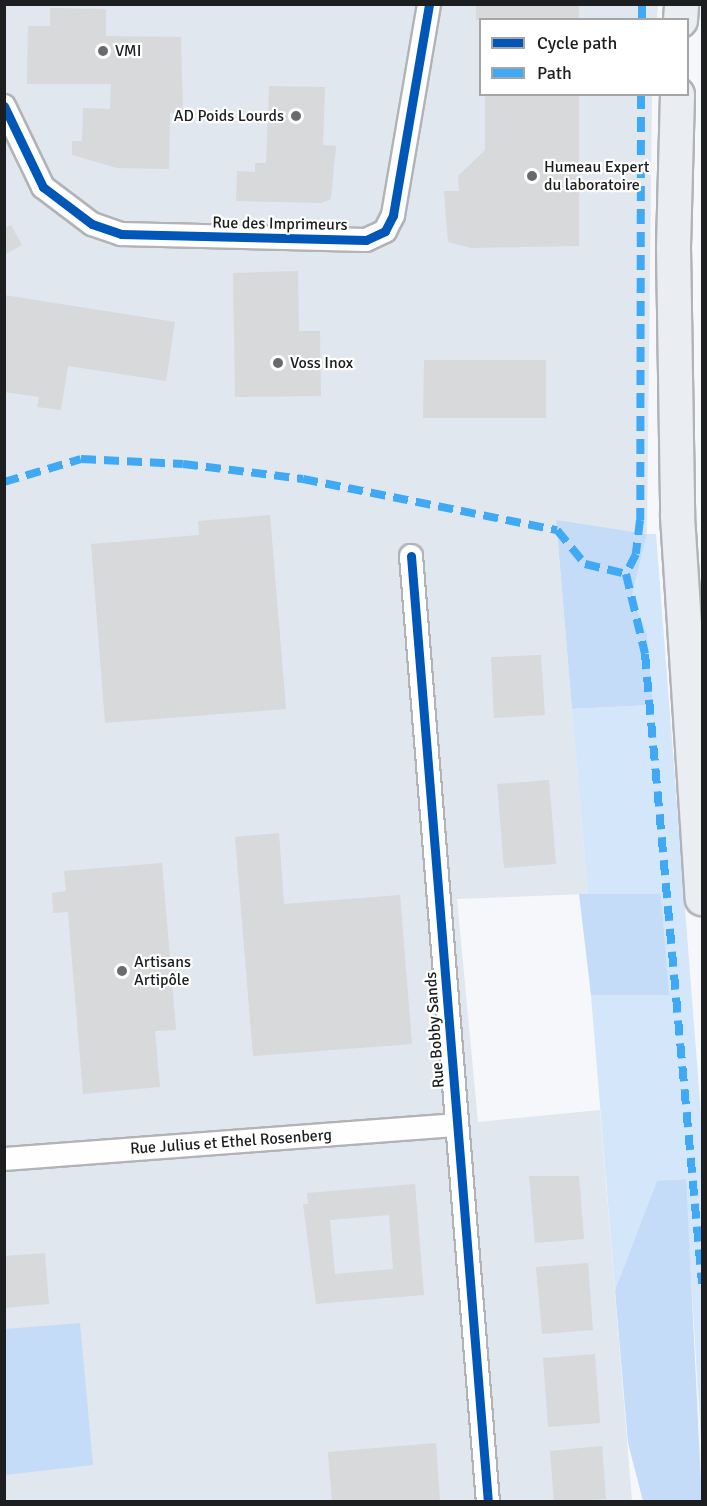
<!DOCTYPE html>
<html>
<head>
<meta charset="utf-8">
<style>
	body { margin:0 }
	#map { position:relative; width:707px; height:1506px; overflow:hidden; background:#f5f7fa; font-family:Signika,sans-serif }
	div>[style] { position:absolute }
	.built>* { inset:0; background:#e1e7ee }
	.green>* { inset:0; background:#d4e6fa }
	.forest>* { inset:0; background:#c4dcf7 }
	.building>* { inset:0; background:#d7d9db }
	.roads { filter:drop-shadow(2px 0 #b2b3b6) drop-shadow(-2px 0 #b2b3b6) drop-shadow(0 2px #b2b3b6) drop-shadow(0 -2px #b2b3b6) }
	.minor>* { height:22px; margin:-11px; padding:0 11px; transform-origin:11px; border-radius:11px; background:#fefefe }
	.highway>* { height:33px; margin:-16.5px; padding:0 16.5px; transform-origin:16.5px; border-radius:16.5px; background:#eaeef3 }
	.quiet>* { height:8px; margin-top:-4px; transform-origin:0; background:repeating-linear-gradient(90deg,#3fa9f5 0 15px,transparent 0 23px) }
	.cycleway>* { height:9px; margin:-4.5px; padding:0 4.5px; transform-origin:4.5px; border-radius:4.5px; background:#0057b8 }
	.dots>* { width:16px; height:16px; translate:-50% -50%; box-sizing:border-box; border:3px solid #fff; border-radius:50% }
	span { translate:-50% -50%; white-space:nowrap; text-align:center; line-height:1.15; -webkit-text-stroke:4.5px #fff; paint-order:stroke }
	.poi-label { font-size:16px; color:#1c1e1f }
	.left { translate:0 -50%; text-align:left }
	.right { translate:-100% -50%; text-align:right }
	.street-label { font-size:16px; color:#1c1e1f }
	.frame { position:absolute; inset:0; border:6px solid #1c1e1f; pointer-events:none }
	.legend { position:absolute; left:479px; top:18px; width:210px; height:78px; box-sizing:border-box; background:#fff; border:2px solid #a4a5a5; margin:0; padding:8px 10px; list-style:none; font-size:18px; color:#1c1e1f }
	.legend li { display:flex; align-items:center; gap:12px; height:30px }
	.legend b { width:30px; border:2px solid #a4a5a5 }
</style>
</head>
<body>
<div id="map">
	<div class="built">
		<div style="clip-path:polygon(5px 5px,658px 5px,657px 19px,480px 20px,480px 94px,652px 95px,647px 534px,556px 521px,588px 894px,457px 899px,478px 1122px,600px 1110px,632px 1501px,5px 1502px)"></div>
	</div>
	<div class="green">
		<div style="clip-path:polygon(647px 534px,656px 534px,702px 1128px,702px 1459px,685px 1179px,657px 1182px,615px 1290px,591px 995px,668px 995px,661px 894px,588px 894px,572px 709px,653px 705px,647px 634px,632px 596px)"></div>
	</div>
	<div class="forest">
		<div style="clip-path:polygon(556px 520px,647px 534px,632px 596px,647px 634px,653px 705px,572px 709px)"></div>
		<div style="clip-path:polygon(579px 894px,661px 894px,669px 995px,591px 995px)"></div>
		<div style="clip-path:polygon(686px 1179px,702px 1501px,643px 1501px,628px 1443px,615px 1290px,657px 1181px)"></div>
		<div style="clip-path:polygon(80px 1323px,93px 1465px,5px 1475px,5px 1329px)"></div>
	</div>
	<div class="building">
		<div style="clip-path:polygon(476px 4px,579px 4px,579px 20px,476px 20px)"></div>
		<div style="clip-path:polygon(50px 8px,106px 9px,106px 36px,181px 37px,183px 113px,170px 113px,169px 169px,117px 168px,72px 155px,72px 141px,82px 141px,83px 108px,110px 109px,111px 84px,27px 84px,28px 26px,50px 26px)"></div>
		<div style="clip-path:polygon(269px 86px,325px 87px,323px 145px,336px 146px,331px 199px,321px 203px,236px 201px,237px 171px,255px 172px,255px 163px,266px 163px)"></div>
		<div style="clip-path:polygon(485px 94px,579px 94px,579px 246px,471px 248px,448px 242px,444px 191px,459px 191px,458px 176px,485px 150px)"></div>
		<div style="clip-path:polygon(11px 225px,22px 245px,4px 255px,4px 228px)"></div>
		<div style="clip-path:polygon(298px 271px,299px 331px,320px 331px,321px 396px,235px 397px,233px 273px)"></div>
		<div style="clip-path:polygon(4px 295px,175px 322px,166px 381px,68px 366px,61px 410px,37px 407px,39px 397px,4px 392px)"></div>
		<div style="clip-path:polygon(424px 360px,546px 360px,546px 418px,423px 418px)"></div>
		<div style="clip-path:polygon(270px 515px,286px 709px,105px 723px,91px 544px,199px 535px,198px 521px)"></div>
		<div style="clip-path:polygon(541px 655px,545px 715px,494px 718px,491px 657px)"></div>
		<div style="clip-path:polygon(549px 780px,556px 864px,504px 868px,497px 784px)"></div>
		<div style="clip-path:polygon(279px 833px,284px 904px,400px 895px,412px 1044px,253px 1056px,235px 837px)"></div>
		<div style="clip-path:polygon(162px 863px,176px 1030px,155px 1031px,160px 1087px,83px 1094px,68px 912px,53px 913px,52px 893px,66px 891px,64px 871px)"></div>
		<div style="clip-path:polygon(529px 1176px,579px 1176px,584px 1239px,535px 1243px)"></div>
		<div style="clip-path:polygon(evenodd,415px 1184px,424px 1295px,316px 1304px,303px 1204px,308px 1204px,307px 1193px,415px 1184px,389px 1215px,393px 1269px,335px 1274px,330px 1220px,389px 1215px)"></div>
		<div style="clip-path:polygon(45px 1253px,49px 1304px,4px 1308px,4px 1256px)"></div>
		<div style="clip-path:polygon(588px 1263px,593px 1330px,542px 1334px,536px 1267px)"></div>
		<div style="clip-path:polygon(595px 1354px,600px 1423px,548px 1427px,543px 1358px)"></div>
		<div style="clip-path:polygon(436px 1443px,440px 1502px,332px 1502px,328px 1452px)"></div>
		<div style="clip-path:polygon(602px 1446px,606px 1499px,554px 1502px,550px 1451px)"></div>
	</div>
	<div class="roads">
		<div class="minor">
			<div style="left:4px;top:106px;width:90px;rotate:64.3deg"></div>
			<div style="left:43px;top:187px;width:61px;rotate:37.1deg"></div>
			<div style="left:92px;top:224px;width:31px;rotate:19deg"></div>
			<div style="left:121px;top:234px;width:245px;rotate:1.4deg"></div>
			<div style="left:366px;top:240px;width:21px;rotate:-25deg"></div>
			<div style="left:385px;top:231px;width:18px;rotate:-63deg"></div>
			<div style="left:393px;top:215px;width:214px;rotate:-80.3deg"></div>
			<div style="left:411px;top:556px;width:949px;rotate:85.35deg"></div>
			<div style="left:4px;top:1159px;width:454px;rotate:-4.3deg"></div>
		</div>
		<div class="highway">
			<div style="left:680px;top:20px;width:16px;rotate:-86deg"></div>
			<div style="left:677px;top:94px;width:153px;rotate:91.5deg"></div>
			<div style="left:673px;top:247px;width:269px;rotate:89.1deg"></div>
			<div style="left:677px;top:516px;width:383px;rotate:86.3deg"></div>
		</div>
	</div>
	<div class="quiet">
		<div style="left:642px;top:20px;width:16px;rotate:-90deg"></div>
		<div style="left:641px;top:94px;width:426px;rotate:90.1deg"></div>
		<div style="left:640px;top:520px;width:34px;rotate:97deg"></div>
		<div style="left:636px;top:554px;width:22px;rotate:117deg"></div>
		<div style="left:626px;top:574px;width:82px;rotate:76.6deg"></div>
		<div style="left:645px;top:654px;width:632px;rotate:84.82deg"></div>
		<div style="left:4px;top:482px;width:80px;rotate:-16.6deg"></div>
		<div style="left:81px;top:459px;width:102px;rotate:2.8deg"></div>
		<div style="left:183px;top:464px;width:121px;rotate:7.1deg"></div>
		<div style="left:303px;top:479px;width:259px;rotate:11.4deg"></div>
		<div style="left:557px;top:530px;width:44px;rotate:50.5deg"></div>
		<div style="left:585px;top:564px;width:42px;rotate:13.7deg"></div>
	</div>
	<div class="cycleway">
		<div style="left:4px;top:106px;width:90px;rotate:64.3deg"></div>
		<div style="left:43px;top:187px;width:61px;rotate:37.1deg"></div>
		<div style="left:92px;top:224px;width:31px;rotate:19deg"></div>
		<div style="left:121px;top:234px;width:245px;rotate:1.4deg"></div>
		<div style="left:366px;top:240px;width:21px;rotate:-25deg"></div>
		<div style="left:385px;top:231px;width:18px;rotate:-63deg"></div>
		<div style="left:393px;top:215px;width:214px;rotate:-80.3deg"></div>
		<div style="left:411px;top:556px;width:949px;rotate:85.35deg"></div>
	</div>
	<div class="dots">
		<div style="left:103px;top:51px;background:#686a6c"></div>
		<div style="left:296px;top:116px;background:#686a6c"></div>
		<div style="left:532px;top:176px;background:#686a6c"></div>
		<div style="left:278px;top:363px;background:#686a6c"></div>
		<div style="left:122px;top:971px;background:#686a6c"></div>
	</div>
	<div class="poi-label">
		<span class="left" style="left:115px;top:51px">VMI</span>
		<span class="right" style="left:284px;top:116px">AD Poids Lourds</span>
		<span class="left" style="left:544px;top:176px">Humeau Expert<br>du laboratoire</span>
		<span class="left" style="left:290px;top:363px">Voss Inox</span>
		<span class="left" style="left:134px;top:971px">Artisans<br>Artipôle</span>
	</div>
	<div class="street-label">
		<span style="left:280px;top:224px;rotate:1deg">Rue des Imprimeurs</span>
		<span style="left:435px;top:1030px;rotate:-94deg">Rue Bobby Sands</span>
		<span style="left:231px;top:1142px;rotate:-4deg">Rue Julius et Ethel Rosenberg</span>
	</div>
	<div class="frame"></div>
	<ul class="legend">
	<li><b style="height:8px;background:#0057b8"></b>Cycle path</li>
	<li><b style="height:8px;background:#3fa9f5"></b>Path</li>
	</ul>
</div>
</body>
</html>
